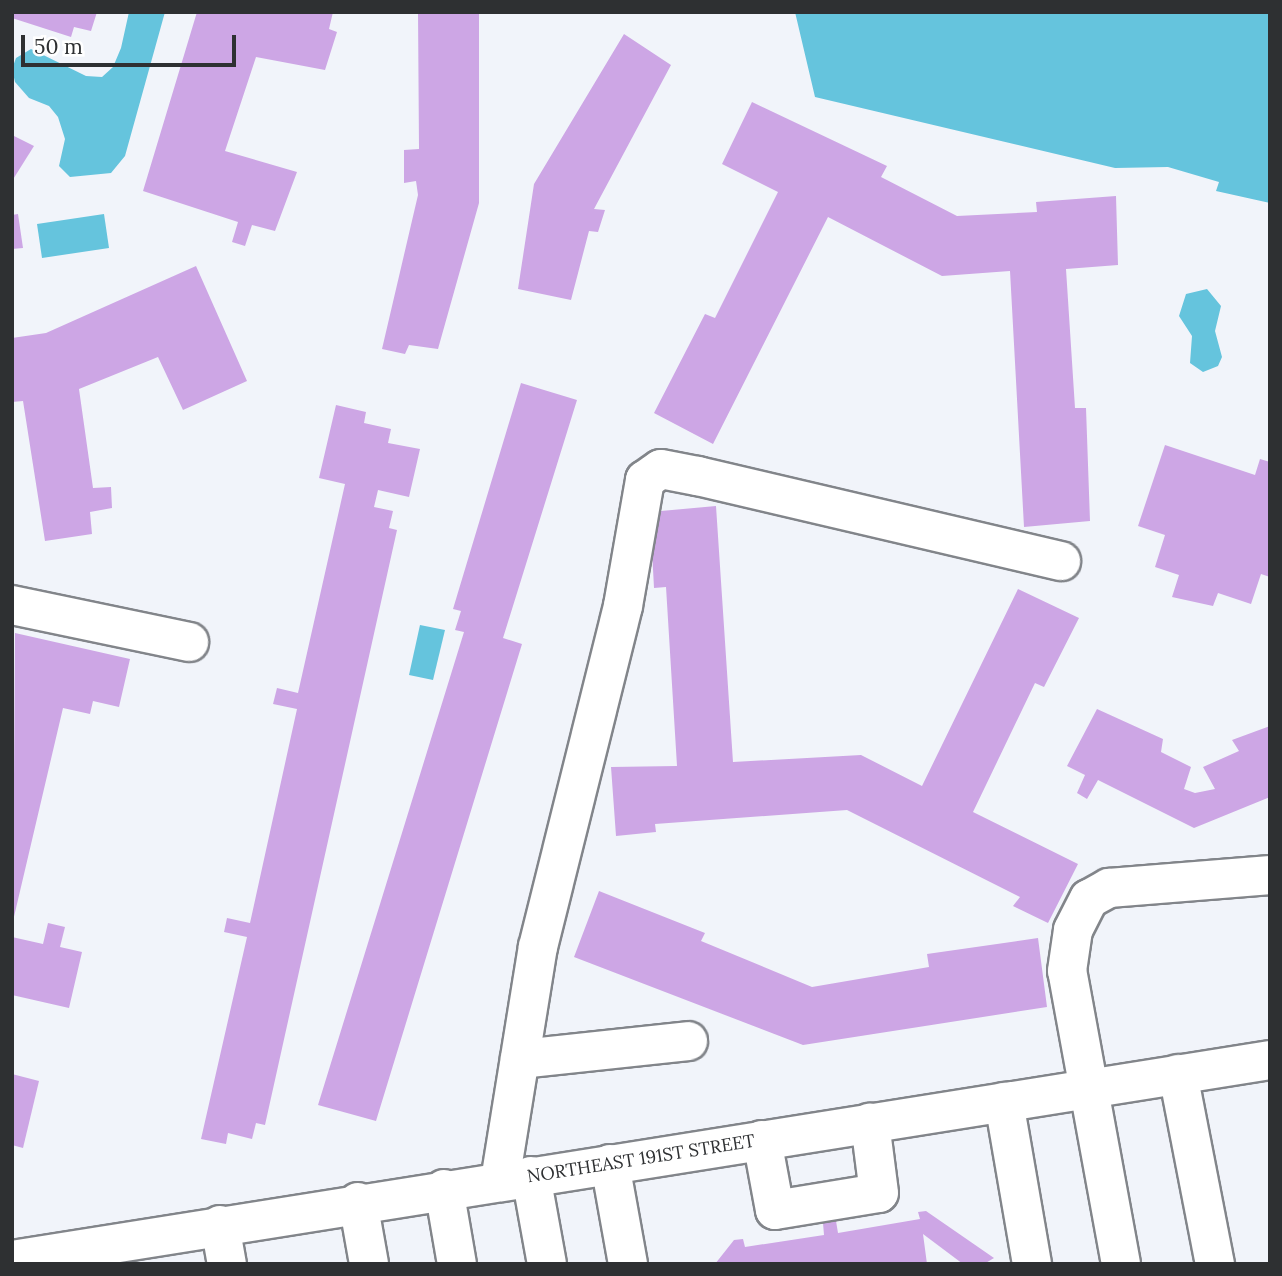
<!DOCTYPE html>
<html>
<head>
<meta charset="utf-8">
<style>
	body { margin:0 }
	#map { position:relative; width:1282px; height:1276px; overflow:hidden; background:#f1f4fa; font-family:Lora,serif }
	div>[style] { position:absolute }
	.water>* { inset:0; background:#65c4dd }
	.building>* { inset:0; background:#cda6e5 }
	.roads { filter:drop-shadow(2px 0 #82858a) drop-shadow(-2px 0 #82858a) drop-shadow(0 2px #82858a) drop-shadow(0 -2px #82858a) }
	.minor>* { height:38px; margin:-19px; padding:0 19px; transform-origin:19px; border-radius:19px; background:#fff }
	span { translate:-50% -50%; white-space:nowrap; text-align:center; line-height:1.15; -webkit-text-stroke:7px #fff; paint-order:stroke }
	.street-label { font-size:18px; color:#2e3032 }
	.frame { position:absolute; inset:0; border:14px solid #2e3032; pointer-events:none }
	.scale { position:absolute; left:21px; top:35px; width:215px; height:32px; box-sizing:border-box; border:4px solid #2e3032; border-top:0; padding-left:9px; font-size:21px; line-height:24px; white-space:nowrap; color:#2e3032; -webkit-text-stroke:5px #fff; paint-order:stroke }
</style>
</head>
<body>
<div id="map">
	<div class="water">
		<div style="clip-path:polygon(129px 12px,165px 12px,125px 156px,111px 173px,70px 177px,59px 166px,65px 139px,58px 117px,49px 106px,29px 98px,15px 82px,12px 69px,16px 58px,31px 49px,86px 76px,102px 77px,113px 67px,121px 48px)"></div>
		<div style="clip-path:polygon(795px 12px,1270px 12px,1270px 203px,1216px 191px,1219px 182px,1168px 167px,1115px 168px,815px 97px)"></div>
		<div style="clip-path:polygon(104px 214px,109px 248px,42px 258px,37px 224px)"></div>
		<div style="clip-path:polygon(1207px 289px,1221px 306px,1215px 331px,1222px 357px,1218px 366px,1203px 372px,1190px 363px,1192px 336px,1179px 316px,1186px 294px)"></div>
		<div style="clip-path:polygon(420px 625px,445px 630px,433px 680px,409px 675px)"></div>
	</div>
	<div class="building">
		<div style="clip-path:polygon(12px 12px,97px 12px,91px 31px,74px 27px,71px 37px,12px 18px)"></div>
		<div style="clip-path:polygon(197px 12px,333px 12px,329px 29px,337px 32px,325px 70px,256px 57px,225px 151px,297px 172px,275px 231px,252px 225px,245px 246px,232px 242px,238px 222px,143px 191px)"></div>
		<div style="clip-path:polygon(418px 12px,479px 12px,479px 203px,438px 349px,409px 345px,405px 354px,382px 349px,418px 195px,416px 181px,404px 183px,404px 150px,419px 149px)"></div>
		<div style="clip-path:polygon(624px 34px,671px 65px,594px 209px,605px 210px,598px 232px,589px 231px,571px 300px,518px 289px,534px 184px)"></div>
		<div style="clip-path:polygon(752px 102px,887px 166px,881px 177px,957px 216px,1037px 212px,1036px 202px,1116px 196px,1118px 265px,1066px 269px,1075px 408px,1086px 408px,1090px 521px,1024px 527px,1010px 271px,942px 276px,828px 217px,713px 444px,654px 413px,705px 314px,715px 318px,778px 192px,722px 164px)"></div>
		<div style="clip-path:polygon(12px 135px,34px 146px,12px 181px)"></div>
		<div style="clip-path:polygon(18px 214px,23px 248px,12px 249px,12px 215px)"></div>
		<div style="clip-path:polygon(196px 266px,247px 381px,183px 410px,158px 357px,79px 389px,93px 488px,111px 487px,112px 508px,90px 512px,92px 534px,45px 541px,23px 401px,12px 402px,12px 338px,46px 333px)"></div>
		<div style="clip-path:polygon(521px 383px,577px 400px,503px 638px,522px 644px,376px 1121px,318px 1105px,464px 632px,455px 630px,461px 611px,453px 609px)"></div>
		<div style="clip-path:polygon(336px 405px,366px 412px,364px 423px,391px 429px,388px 443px,420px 449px,409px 497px,378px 490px,374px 507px,393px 511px,389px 528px,397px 530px,265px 1125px,256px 1123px,252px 1139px,228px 1133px,226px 1144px,201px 1139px,247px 937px,224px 932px,227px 918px,250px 923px,297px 709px,273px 704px,277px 688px,298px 693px,345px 484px,319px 478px)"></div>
		<div style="clip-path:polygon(1165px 445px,1255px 475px,1260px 459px,1270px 462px,1270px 577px,1261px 574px,1251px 604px,1218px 593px,1213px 606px,1172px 597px,1179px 575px,1155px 567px,1165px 535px,1138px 526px)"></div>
		<div style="clip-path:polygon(716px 506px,733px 762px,861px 755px,922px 786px,1018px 589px,1079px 618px,1044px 687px,1035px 683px,973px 812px,1078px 864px,1048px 923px,1013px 906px,1020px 897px,847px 810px,655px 824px,656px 832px,616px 836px,611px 767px,677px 766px,666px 587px,654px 588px,650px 512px)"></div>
		<div style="clip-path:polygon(15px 633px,130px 659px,119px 707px,93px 701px,90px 714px,63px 708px,13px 921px)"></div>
		<div style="clip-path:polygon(1097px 709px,1163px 739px,1161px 752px,1191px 767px,1184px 789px,1195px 793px,1215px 789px,1203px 767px,1239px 751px,1232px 740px,1270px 726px,1270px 797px,1194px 828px,1098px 780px,1087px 799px,1077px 793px,1085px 775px,1067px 766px)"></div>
		<div style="clip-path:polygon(599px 891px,705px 933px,701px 941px,812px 987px,929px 967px,927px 954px,1038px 938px,1047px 1007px,803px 1045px,574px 957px)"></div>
		<div style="clip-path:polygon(48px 923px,65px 927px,60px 947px,82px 952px,69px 1008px,12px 995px,12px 937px,43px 944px)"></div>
		<div style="clip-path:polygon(12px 1074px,39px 1081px,23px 1148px,12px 1145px)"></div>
		<div style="clip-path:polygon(926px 1211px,994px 1258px,984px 1264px,963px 1264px,923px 1234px,927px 1264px,715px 1264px,734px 1240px,743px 1239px,745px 1247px,824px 1235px,823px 1223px,836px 1221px,838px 1233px,920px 1219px,918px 1212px)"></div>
	</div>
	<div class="roads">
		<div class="minor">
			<div style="left:12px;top:605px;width:181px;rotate:11.8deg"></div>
			<div style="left:520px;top:1059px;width:169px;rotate:-6.1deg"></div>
			<div style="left:1178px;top:1074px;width:194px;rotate:79deg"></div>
			<div style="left:1004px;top:1102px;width:164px;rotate:80.2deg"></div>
			<div style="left:762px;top:1140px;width:71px;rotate:79.5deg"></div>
			<div style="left:775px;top:1210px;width:105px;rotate:-9.3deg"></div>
			<div style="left:879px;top:1193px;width:71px;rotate:-97.3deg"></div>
			<div style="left:610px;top:1164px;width:102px;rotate:79.8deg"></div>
			<div style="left:531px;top:1176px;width:89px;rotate:79.7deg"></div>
			<div style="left:500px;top:1181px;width:237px;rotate:-80.8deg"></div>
			<div style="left:538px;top:947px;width:351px;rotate:-76deg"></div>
			<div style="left:623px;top:606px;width:128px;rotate:-80.1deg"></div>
			<div style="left:645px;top:480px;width:19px;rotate:-35deg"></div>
			<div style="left:661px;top:469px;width:38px;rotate:11deg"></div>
			<div style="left:698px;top:476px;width:373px;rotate:13.2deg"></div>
			<div style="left:444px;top:1189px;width:76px;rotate:80.2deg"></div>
			<div style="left:358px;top:1202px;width:63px;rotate:79.9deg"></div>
			<div style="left:220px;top:1225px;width:40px;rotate:80deg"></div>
			<div style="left:12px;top:1260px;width:1274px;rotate:-9.03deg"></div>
			<div style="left:1121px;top:1264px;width:298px;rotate:-100.4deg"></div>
			<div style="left:1067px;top:971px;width:41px;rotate:-81.7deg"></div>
			<div style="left:1073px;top:930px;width:35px;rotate:-63deg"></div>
			<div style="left:1089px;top:899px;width:23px;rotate:-29deg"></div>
			<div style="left:1109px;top:888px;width:162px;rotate:-4.6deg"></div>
		</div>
	</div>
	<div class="street-label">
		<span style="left:641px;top:1159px;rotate:-9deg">NORTHEAST 191ST STREET</span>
	</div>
	<div class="frame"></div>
	<div class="scale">50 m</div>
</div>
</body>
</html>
